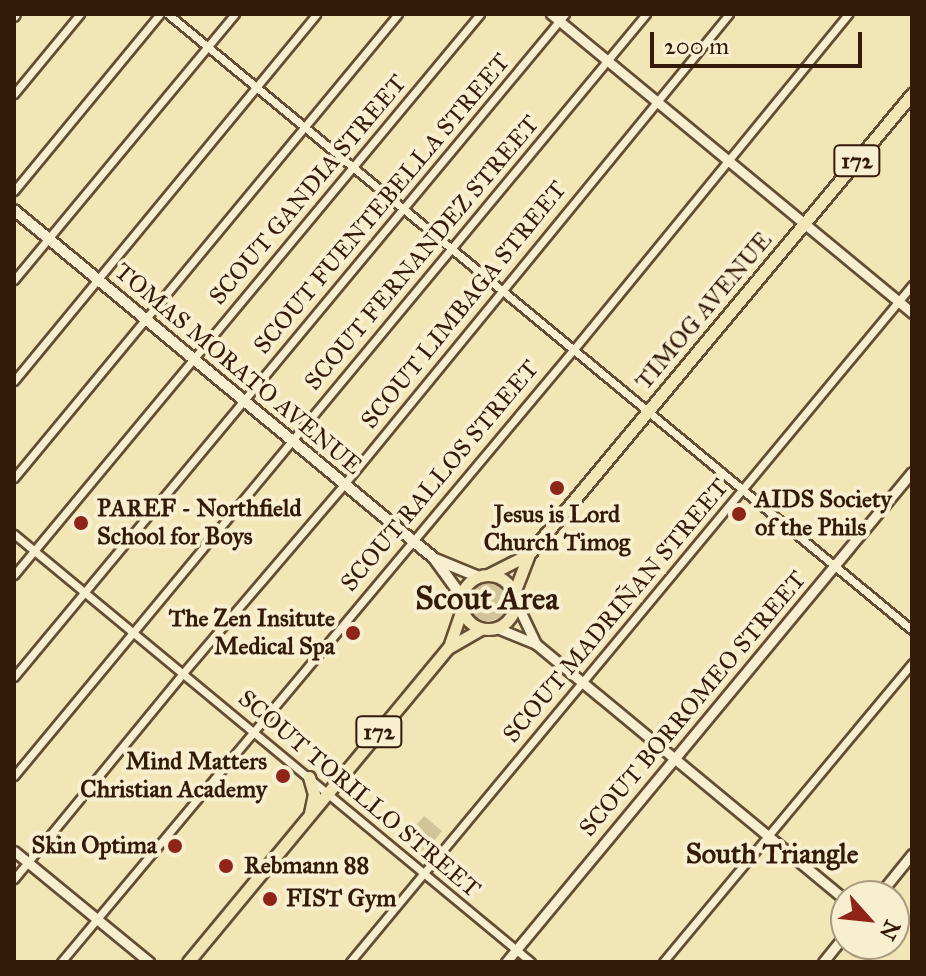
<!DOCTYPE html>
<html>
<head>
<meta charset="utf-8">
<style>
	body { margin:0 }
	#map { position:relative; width:926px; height:976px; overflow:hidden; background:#f3e6b6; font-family:"IM FELL Great Primer",serif }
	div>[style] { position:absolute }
	.green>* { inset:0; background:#d2c399 }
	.round { border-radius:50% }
	.roads { filter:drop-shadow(2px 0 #634d34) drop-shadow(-2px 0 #634d34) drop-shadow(0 2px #634d34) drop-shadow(0 -2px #634d34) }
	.minor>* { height:7px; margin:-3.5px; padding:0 3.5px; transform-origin:3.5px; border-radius:3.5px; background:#f7efd0 }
	.tertiary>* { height:9px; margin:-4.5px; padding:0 4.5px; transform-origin:4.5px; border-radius:4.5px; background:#f7efd0 }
	.secondary>* { height:10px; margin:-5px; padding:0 5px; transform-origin:5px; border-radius:5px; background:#f7efd0 }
	.primary>* { height:11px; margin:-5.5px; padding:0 5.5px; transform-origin:5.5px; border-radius:5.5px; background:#f3e6b6 }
	.primary>.ring { margin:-5.5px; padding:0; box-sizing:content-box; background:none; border:11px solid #f3e6b6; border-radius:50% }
	.dots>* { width:22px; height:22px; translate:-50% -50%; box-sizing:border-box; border:4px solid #f7efd0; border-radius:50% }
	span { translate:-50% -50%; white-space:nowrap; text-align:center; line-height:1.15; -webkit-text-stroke:8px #f7efd0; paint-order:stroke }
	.shield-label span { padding:2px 6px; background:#f7efd0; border:2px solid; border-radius:6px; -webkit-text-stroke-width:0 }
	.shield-label { font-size:22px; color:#331a09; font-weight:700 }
	.street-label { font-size:24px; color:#331a09 }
	.poi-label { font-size:24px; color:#331a09; font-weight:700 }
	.left { translate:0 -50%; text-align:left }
	.right { translate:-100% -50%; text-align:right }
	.quarter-label { font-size:28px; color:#331a09; font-weight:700 }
	.district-label { font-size:32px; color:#331a09; font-weight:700 }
	.frame { position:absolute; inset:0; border:16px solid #331a09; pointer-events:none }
	.north { position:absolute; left:830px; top:880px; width:80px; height:80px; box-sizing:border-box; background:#f7efd0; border:2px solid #a99a80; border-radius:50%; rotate:117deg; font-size:22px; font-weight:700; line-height:32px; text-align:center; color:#331a09 }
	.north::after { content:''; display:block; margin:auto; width:28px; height:36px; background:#8f2418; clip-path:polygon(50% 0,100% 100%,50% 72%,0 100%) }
	.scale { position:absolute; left:650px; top:32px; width:212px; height:36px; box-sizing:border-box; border:4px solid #331a09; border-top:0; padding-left:10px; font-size:24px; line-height:28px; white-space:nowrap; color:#331a09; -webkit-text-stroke:6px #f7efd0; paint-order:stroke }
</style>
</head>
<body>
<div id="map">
	<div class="green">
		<div class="round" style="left:469px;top:583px;width:38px;height:38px"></div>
		<div style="clip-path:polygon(424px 816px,442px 831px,425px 852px,418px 853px,403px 841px)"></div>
	</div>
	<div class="roads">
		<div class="minor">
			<div style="left:168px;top:14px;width:966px;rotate:39.62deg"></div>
			<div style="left:14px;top:94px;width:104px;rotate:-50.5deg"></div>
			<div style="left:14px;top:191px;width:229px;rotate:-50.5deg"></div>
			<div style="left:14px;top:280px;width:346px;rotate:-50.3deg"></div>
			<div style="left:14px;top:381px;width:475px;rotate:-50.5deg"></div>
			<div style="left:14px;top:478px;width:602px;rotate:-50.39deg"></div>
			<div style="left:14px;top:534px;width:671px;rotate:39.62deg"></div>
			<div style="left:14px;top:575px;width:729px;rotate:-50.28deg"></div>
			<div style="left:14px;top:677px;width:862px;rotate:-50.27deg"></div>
			<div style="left:14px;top:776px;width:990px;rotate:-50.33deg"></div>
			<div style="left:14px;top:879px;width:266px;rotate:-50.6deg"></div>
			<div style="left:183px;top:673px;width:250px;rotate:-49.5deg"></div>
			<div style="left:345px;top:483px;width:606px;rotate:-50.69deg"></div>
			<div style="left:61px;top:962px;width:799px;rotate:-50.08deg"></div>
			<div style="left:574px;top:349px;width:433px;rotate:-50.7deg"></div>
			<div style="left:350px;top:962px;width:880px;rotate:-50.3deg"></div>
			<div style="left:663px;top:962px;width:389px;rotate:-50.2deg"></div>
		</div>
		<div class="tertiary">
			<div style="left:551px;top:14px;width:469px;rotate:39.6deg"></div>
			<div style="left:515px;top:600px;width:49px;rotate:64.5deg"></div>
			<div style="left:497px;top:628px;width:42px;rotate:22.3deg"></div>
			<div style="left:536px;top:644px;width:402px;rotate:39.6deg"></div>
			<div style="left:14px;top:851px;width:175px;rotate:39.4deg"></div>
			<div style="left:878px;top:896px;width:54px;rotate:-51deg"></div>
			<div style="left:506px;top:962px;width:636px;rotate:-50.36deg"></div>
			<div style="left:823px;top:962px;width:36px;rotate:-51deg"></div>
		</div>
		<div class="secondary">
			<div style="left:14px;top:16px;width:2px;rotate:-63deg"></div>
			<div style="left:14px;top:210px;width:547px;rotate:39.66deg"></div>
			<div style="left:435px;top:559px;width:48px;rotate:22.2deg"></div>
			<div style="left:436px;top:561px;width:44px;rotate:54.2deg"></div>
		</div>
		<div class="primary">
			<div class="ring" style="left:461px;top:575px;width:43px;height:43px"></div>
			<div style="left:488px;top:575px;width:46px;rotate:-27.1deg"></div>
			<div style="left:529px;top:554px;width:599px;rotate:-50.22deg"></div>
			<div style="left:514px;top:593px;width:40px;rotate:-69deg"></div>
			<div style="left:450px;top:644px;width:37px;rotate:-71deg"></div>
			<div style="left:309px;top:777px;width:18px;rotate:74deg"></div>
			<div style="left:314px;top:794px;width:19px;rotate:102deg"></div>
			<div style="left:188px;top:962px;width:408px;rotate:-50.4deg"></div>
			<div style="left:448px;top:648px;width:38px;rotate:-30deg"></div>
		</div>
	</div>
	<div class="dots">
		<div style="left:557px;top:488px;background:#8f2418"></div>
		<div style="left:739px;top:514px;background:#8f2418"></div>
		<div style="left:81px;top:523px;background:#8f2418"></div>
		<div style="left:353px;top:633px;background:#8f2418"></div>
		<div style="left:283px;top:776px;background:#8f2418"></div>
		<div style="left:175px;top:846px;background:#8f2418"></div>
		<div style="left:226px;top:866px;background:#8f2418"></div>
		<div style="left:270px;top:899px;background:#8f2418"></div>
	</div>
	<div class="shield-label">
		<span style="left:857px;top:161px">172</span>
		<span style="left:379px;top:732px">172</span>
	</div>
	<div class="street-label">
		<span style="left:308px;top:190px;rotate:-50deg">SCOUT GANDIA STREET</span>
		<span style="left:382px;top:204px;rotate:-50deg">SCOUT FUENTEBELLA STREET</span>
		<span style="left:422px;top:253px;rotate:-50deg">SCOUT FERNANDEZ STREET</span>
		<span style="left:464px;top:305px;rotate:-51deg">SCOUT LIMBAGA STREET</span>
		<span style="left:704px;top:311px;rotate:-50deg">TIMOG AVENUE</span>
		<span style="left:238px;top:369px;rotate:40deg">TOMAS MORATO AVENUE</span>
		<span style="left:440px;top:476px;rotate:-50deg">SCOUT RALLOS STREET</span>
		<span style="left:616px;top:611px;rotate:-50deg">SCOUT MADRIÑAN STREET</span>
		<span style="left:693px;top:704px;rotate:-50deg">SCOUT BORROMEO STREET</span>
		<span style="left:359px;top:794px;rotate:40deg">SCOUT TORILLO STREET</span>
	</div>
	<div class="poi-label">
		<span class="left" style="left:755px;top:514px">AIDS Society<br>of the Phils</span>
		<span class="left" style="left:97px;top:523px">PAREF - Northfield<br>School for Boys</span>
		<span style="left:557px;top:529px">Jesus is Lord<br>Church Timog</span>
		<span class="right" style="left:335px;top:633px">The Zen Insitute<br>Medical Spa</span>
		<span class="right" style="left:267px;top:776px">Mind Matters<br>Christian Academy</span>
		<span class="right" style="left:157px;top:846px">Skin Optima</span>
		<span class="left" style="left:244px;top:866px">Rebmann 88</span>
		<span class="left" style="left:286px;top:899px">FIST Gym</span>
	</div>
	<div class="quarter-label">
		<span style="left:772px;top:854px">South Triangle</span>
	</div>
	<div class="district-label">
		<span style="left:487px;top:599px">Scout Area</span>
	</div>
	<div class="frame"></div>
	<div class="north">N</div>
	<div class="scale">200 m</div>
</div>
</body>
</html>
